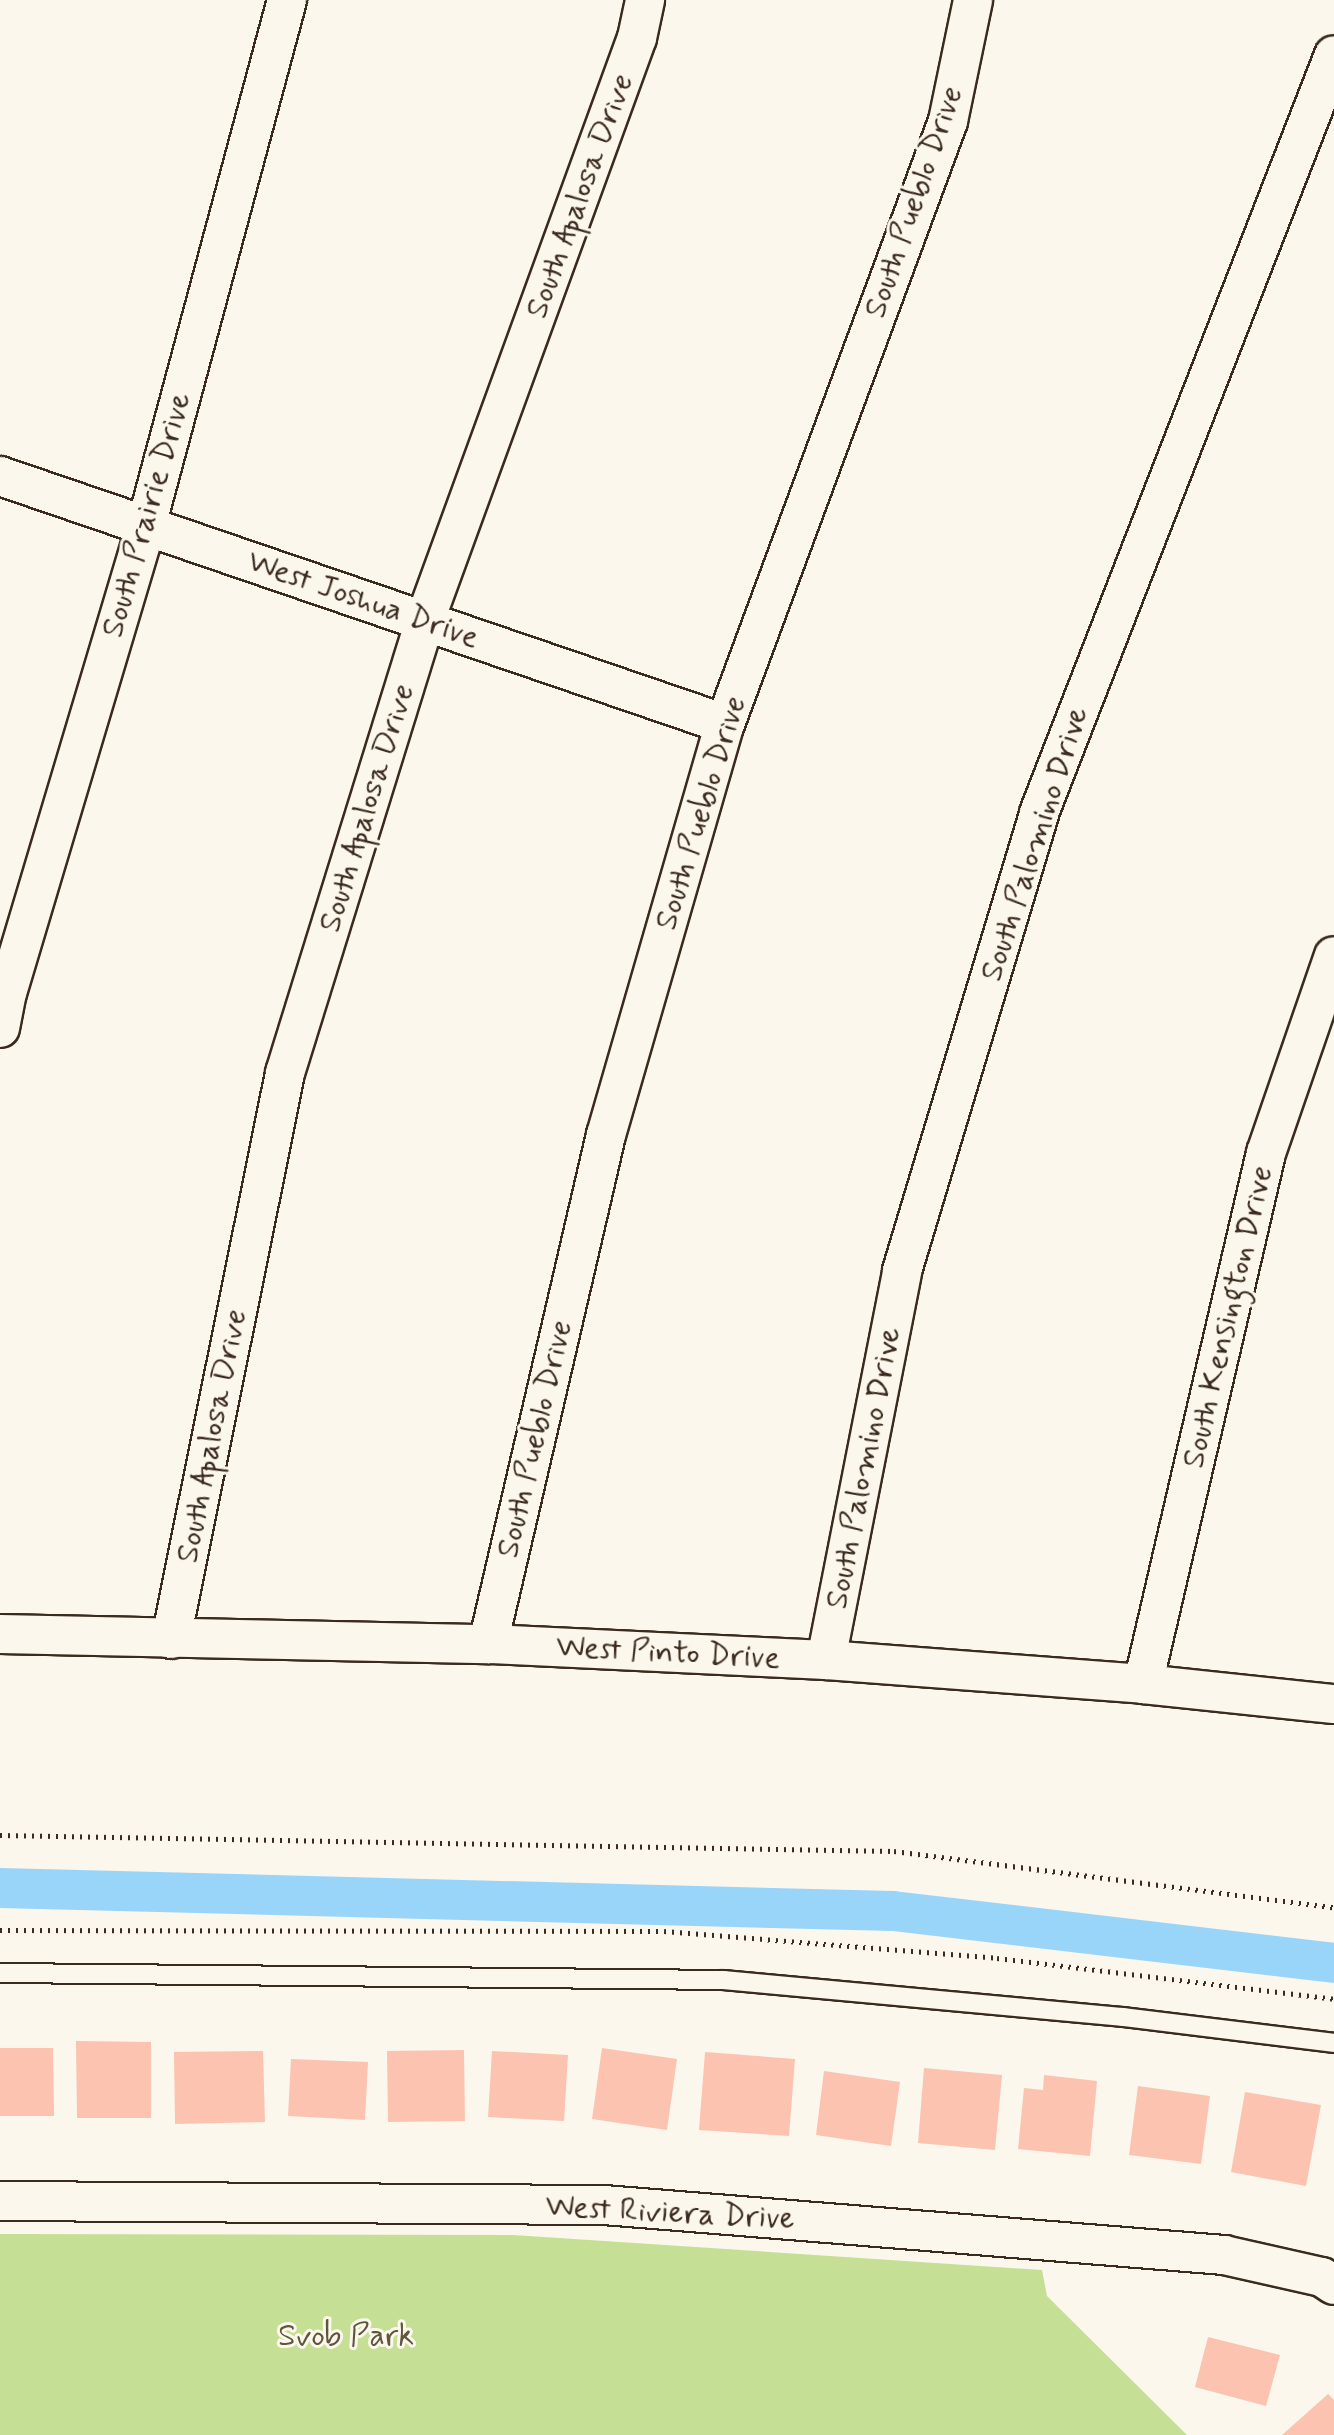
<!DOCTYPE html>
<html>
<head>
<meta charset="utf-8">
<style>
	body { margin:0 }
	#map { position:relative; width:1334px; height:2435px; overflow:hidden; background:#fbf7ec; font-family:Mynerve,sans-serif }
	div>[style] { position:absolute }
	.green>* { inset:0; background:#c5df95 }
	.canal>* { height:40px; margin:-20px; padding:0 20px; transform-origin:20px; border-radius:20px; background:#99d4f9 }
	.building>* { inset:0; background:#fbc3b0 }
	.path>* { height:5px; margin-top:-2.5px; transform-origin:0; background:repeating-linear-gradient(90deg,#3b2a1e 0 2px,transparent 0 8px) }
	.roads { filter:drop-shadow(2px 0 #3b2a1e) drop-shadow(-2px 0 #3b2a1e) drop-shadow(0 2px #3b2a1e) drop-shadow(0 -2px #3b2a1e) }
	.lane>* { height:18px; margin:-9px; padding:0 9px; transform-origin:9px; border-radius:9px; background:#fbf7ec }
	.street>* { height:38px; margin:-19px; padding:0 19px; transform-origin:19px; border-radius:19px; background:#fbf7ec }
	span { translate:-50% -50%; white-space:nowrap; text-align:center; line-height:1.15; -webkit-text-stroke:6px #fbf7ec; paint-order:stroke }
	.street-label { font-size:32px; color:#3b2a1e }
	.park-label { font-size:32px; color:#5e573c }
</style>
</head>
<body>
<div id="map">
	<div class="green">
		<div style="clip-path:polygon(0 2234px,513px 2235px,1042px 2270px,1047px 2296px,1187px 2435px,0 2435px)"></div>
	</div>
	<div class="canal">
		<div style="left:0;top:1888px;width:893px;rotate:1.48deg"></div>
		<div style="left:893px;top:1911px;width:444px;rotate:6.7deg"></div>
	</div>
	<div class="building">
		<div style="clip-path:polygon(76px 2041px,151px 2042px,151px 2118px,77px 2118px)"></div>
		<div style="clip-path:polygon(0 2048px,53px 2048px,54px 2116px,0 2116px)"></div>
		<div style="clip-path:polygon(602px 2048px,677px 2059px,667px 2130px,592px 2119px)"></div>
		<div style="clip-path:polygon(464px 2050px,465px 2121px,388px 2122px,387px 2051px)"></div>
		<div style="clip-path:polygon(263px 2051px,265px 2122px,175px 2124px,174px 2052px)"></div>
		<div style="clip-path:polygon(492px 2051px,568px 2055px,564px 2121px,488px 2117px)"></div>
		<div style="clip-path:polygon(705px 2052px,795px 2059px,789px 2136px,699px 2130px)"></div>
		<div style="clip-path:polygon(291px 2059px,368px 2062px,365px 2120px,288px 2116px)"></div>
		<div style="clip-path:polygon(924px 2068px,1002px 2075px,995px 2150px,918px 2143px)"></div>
		<div style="clip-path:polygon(824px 2071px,900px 2082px,891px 2146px,816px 2135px)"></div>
		<div style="clip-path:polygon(1044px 2075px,1097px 2081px,1090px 2156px,1018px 2149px,1024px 2088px,1043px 2090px)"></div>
		<div style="clip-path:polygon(1138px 2086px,1210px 2096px,1201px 2164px,1129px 2155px)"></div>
		<div style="clip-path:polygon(1245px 2092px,1321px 2105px,1306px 2186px,1231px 2172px)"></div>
		<div style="clip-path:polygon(1208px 2337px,1280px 2355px,1266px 2406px,1195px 2387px)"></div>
		<div style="clip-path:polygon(1328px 2394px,1334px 2400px,1334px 2435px,1282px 2435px)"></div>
	</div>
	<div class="path">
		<div style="left:0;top:1835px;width:894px;rotate:1.03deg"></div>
		<div style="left:894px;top:1851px;width:444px;rotate:7.3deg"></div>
		<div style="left:0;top:1930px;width:664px;rotate:0.09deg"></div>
		<div style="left:664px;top:1931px;width:334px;rotate:4.6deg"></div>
		<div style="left:997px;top:1958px;width:339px;rotate:6.9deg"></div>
	</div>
	<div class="roads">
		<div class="lane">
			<div style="left:0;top:1973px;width:724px;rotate:0.55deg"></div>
			<div style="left:724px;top:1980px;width:401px;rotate:5.3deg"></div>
			<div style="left:1123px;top:2017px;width:213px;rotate:7deg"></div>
		</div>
		<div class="street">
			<div style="left:0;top:476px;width:766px;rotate:18.88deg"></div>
			<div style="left:0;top:1028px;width:36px;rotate:-79deg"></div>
			<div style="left:7px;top:993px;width:487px;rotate:-73.4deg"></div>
			<div style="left:146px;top:526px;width:545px;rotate:-74.99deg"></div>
			<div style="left:0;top:1634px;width:488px;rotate:1.2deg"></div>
			<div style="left:488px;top:1644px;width:338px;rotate:2.7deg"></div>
			<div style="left:826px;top:1660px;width:318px;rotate:4.3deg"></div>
			<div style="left:1143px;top:1684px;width:192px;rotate:6deg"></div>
			<div style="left:171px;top:1639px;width:577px;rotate:-78.61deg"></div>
			<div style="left:285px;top:1073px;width:474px;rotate:-72.8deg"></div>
			<div style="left:425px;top:620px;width:619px;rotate:-69.99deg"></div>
			<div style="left:637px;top:38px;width:39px;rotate:-78deg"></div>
			<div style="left:488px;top:1644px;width:522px;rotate:-76.95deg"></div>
			<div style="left:606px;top:1135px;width:428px;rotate:-73.9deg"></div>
			<div style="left:725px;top:724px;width:643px;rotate:-69.7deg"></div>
			<div style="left:948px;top:121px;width:124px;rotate:-78.3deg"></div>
			<div style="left:826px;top:1660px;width:396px;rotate:-78.9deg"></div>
			<div style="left:902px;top:1271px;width:478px;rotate:-73.3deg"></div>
			<div style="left:1039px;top:813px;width:813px;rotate:-68.73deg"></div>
			<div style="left:1143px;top:1684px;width:545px;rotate:-76.96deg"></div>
			<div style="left:1266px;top:1153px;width:208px;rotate:-71deg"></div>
			<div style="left:0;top:2201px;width:604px;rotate:0.38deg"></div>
			<div style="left:604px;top:2205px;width:622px;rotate:4.61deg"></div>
			<div style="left:1224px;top:2255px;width:100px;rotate:12.7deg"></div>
			<div style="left:1322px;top:2277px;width:14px;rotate:34deg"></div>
		</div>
	</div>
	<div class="street-label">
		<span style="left:580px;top:196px;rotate:-70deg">South Apalosa Drive</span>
		<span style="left:914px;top:202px;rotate:-71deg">South Pueblo Drive</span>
		<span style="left:147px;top:515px;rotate:-74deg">South Prairie Drive</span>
		<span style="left:363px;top:600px;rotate:19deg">West Joshua Drive</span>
		<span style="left:367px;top:808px;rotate:-73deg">South Apalosa Drive</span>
		<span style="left:701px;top:813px;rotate:-73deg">South Pueblo Drive</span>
		<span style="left:1035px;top:844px;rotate:-72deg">South Palomino Drive</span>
		<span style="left:1228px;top:1317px;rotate:-77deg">South Kensington Drive</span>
		<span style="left:212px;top:1436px;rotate:-79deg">South Apalosa Drive</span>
		<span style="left:535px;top:1439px;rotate:-77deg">South Pueblo Drive</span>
		<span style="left:864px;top:1468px;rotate:-79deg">South Palomino Drive</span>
		<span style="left:668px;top:1653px;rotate:3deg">West Pinto Drive</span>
		<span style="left:670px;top:2213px;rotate:3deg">West Riviera Drive</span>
	</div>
	<div class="park-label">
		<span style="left:346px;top:2336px">Svob Park</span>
	</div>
</div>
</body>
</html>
